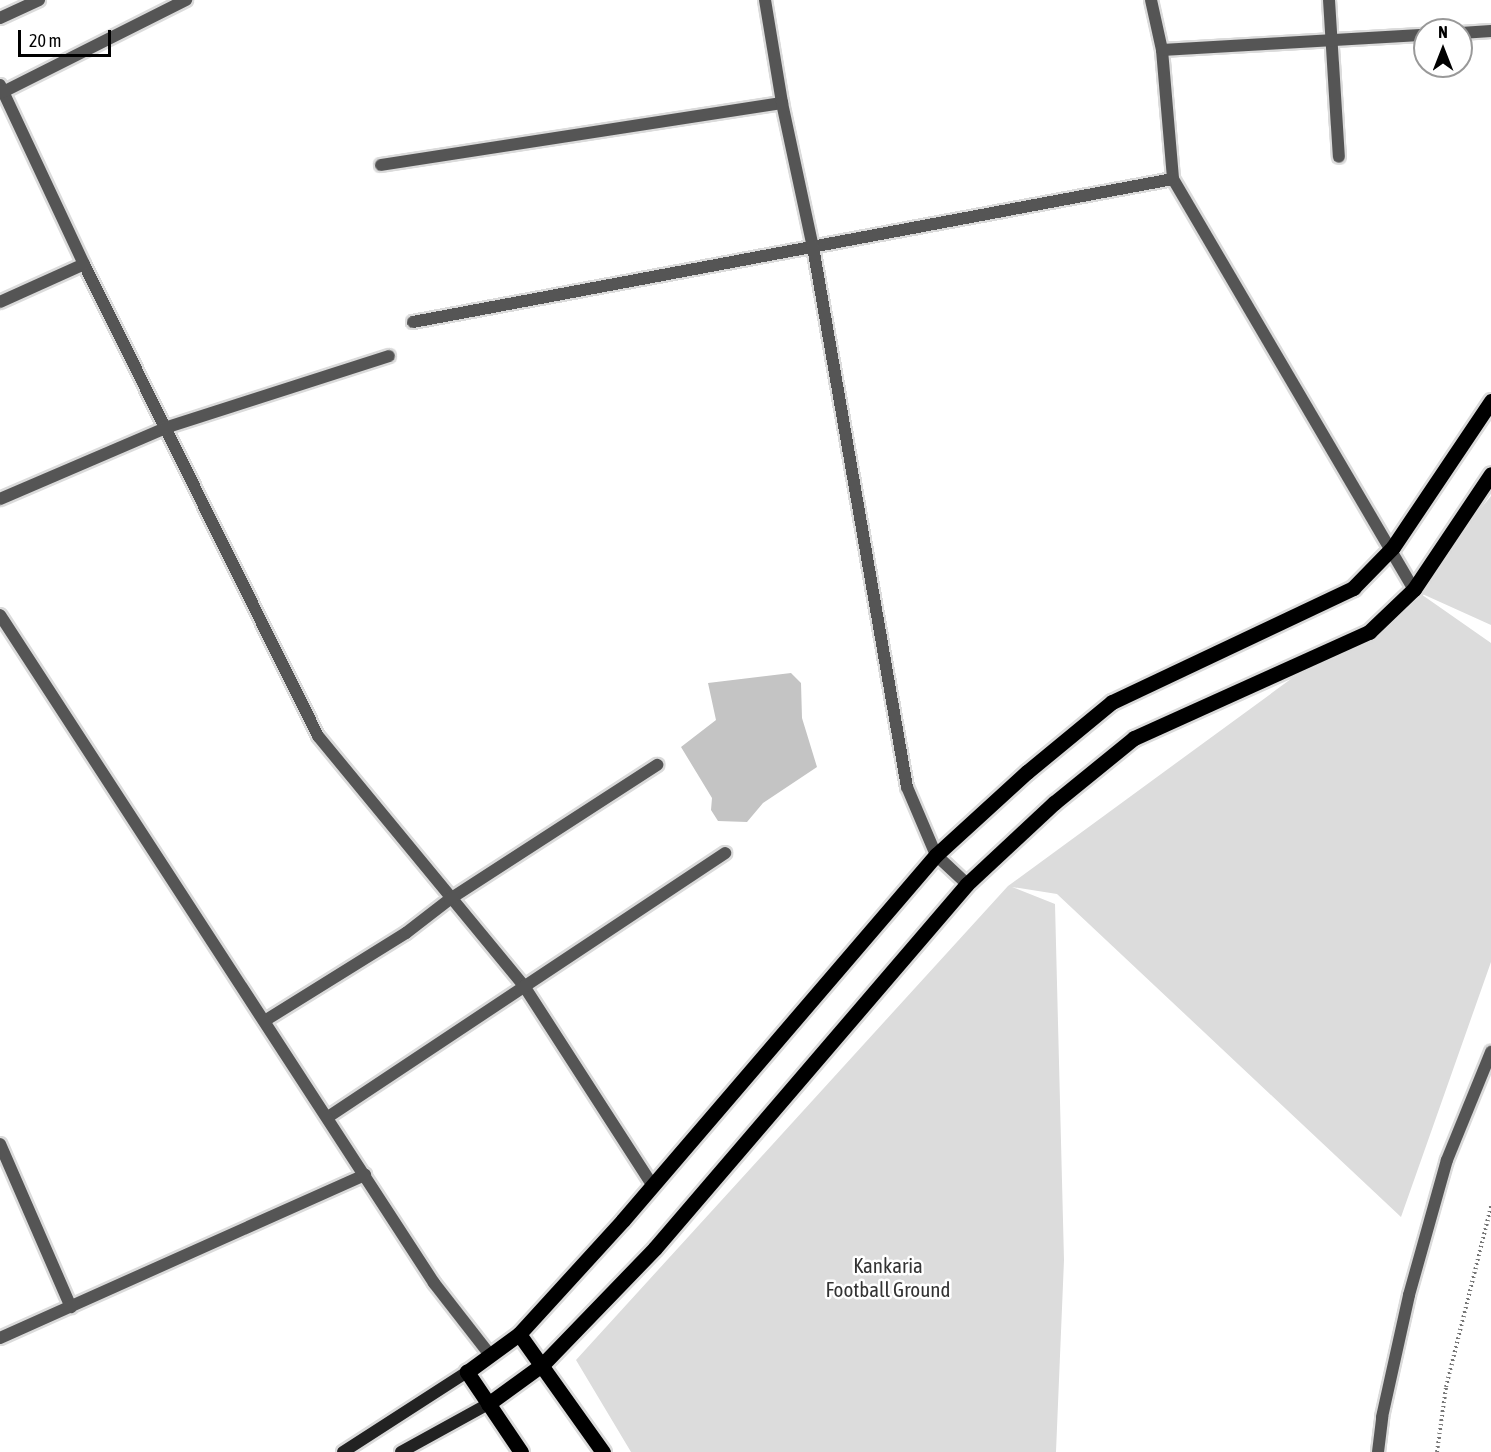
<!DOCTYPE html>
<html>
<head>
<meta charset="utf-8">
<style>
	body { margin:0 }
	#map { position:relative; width:1491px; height:1452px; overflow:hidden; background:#fff; font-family:"Asap Condensed",sans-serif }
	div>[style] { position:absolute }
	.green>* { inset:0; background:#dcdcdc }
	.building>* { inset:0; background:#c4c4c4 }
	.path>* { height:4px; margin-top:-2px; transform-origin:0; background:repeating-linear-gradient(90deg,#777 0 1.5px,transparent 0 4.5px) }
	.roads { filter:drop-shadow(2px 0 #dbdbdb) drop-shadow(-2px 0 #dbdbdb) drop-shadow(0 2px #dbdbdb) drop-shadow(0 -2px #dbdbdb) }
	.service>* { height:12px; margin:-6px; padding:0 6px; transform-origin:6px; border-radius:6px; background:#555 }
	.minor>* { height:12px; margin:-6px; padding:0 6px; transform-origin:6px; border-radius:6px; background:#555 }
	.tertiary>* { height:12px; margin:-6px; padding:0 6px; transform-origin:6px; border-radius:6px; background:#555 }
	.secondary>* { height:12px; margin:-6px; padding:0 6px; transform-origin:6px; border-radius:6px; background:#222 }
	.primary>* { height:15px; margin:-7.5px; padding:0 7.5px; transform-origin:7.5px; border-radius:7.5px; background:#000 }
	span { translate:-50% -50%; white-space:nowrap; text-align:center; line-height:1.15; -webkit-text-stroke:5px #fff; paint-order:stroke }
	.park-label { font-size:21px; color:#333 }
	.north { position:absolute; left:1413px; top:18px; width:60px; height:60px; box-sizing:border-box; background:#fff; border:2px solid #999; border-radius:50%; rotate:0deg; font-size:16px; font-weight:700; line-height:24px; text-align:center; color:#000 }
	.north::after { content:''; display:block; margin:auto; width:21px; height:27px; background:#000; clip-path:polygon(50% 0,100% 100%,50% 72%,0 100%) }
	.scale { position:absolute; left:18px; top:30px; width:93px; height:27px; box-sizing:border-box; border:3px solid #000; border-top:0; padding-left:8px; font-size:18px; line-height:21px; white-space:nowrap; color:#000; -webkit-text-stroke:4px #fff; paint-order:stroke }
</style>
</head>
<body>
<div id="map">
	<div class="green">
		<div style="clip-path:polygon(1491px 496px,1491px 625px,1418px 592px,1491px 643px,1491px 962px,1401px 1217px,1057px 894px,1012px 887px,1055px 904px,1064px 1260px,1056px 1452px,631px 1452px,576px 1360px,1008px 886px,1414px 589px)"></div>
	</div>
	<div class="building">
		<div style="clip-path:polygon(791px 673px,801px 683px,802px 718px,817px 767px,763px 803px,747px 822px,718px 821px,711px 810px,712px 798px,681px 747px,716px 720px,708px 683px)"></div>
	</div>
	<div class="path">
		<div style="left:1437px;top:1452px;width:66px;rotate:-82.1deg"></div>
		<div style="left:1446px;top:1387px;width:187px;rotate:-76deg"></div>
	</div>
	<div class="roads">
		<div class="service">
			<div style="left:1378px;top:1452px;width:35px;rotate:-83deg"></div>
			<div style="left:1382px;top:1417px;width:125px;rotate:-77.5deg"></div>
			<div style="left:1409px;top:1295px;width:140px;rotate:-74.3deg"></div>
			<div style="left:1447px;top:1160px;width:117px;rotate:-67.8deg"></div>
		</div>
		<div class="minor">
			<div style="left:1151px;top:0;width:51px;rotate:77.6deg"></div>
			<div style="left:1162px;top:50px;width:129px;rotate:85.1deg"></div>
			<div style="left:1173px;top:179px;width:476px;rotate:59.6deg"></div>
			<div style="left:1329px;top:0;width:157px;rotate:86.4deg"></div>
			<div style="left:0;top:18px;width:43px;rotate:-24.8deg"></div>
			<div style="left:1461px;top:33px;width:30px;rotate:-4deg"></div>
			<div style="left:1162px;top:50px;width:263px;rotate:-3.3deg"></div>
			<div style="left:0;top:85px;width:198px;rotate:64.9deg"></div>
			<div style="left:84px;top:264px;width:527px;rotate:63.63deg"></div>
			<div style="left:318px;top:736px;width:324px;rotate:50.5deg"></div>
			<div style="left:524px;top:986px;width:238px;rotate:57.2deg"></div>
			<div style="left:3px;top:92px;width:205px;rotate:-26.7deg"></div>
			<div style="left:381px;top:165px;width:406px;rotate:-8.8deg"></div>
			<div style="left:0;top:302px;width:92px;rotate:-24.3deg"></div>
			<div style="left:413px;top:322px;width:773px;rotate:-10.66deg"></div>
			<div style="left:0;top:499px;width:183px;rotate:-23.2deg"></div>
			<div style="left:168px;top:427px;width:232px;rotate:-17.8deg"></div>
			<div style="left:266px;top:1020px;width:165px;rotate:-31.9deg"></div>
			<div style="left:406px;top:933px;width:56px;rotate:-37.7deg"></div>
			<div style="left:450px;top:899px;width:247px;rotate:-32.9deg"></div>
			<div style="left:328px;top:1117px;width:477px;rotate:-33.6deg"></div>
			<div style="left:0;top:1144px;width:178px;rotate:66.5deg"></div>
			<div style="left:0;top:1338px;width:400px;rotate:-24.1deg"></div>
		</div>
		<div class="tertiary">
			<div style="left:765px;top:0;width:104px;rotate:80.6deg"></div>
			<div style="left:782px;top:103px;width:147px;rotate:77.9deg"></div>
			<div style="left:813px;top:247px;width:548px;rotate:80.13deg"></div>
			<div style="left:907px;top:787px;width:74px;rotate:66.9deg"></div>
			<div style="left:936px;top:855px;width:42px;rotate:43.1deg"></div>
			<div style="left:0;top:615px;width:797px;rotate:56.99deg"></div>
			<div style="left:434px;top:1283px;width:91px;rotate:52.1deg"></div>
		</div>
		<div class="secondary">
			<div style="left:343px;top:1452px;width:148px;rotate:-32.8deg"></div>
			<div style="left:401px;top:1452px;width:99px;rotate:-28.9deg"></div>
		</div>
		<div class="primary">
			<div style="left:519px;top:1334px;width:145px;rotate:54.6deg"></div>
			<div style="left:488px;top:1404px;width:68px;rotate:-36deg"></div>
			<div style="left:543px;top:1364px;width:161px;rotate:-46deg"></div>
			<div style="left:655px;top:1248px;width:479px;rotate:-49.4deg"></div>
			<div style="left:967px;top:884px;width:119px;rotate:-43deg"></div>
			<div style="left:1054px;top:803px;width:103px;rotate:-39.1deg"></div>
			<div style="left:1134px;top:738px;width:258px;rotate:-24.3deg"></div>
			<div style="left:1369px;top:632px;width:62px;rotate:-43.7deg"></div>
			<div style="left:1414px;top:589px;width:138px;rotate:-56.2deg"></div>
			<div style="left:521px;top:1452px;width:97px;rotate:-124deg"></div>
			<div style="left:467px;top:1372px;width:64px;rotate:-36.2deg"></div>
			<div style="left:519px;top:1334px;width:154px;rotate:-47.6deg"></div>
			<div style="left:623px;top:1220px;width:481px;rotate:-49.4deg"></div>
			<div style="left:936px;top:855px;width:123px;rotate:-42.4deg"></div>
			<div style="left:1027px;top:772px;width:110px;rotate:-39.5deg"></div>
			<div style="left:1112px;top:702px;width:267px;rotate:-25.3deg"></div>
			<div style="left:1353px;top:588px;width:57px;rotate:-45.7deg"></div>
			<div style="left:1393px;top:547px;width:176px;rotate:-56.1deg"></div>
		</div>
	</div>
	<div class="park-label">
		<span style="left:888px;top:1277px">Kankaria<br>Football Ground</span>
	</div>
	<div class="north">N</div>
	<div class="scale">20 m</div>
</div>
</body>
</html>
